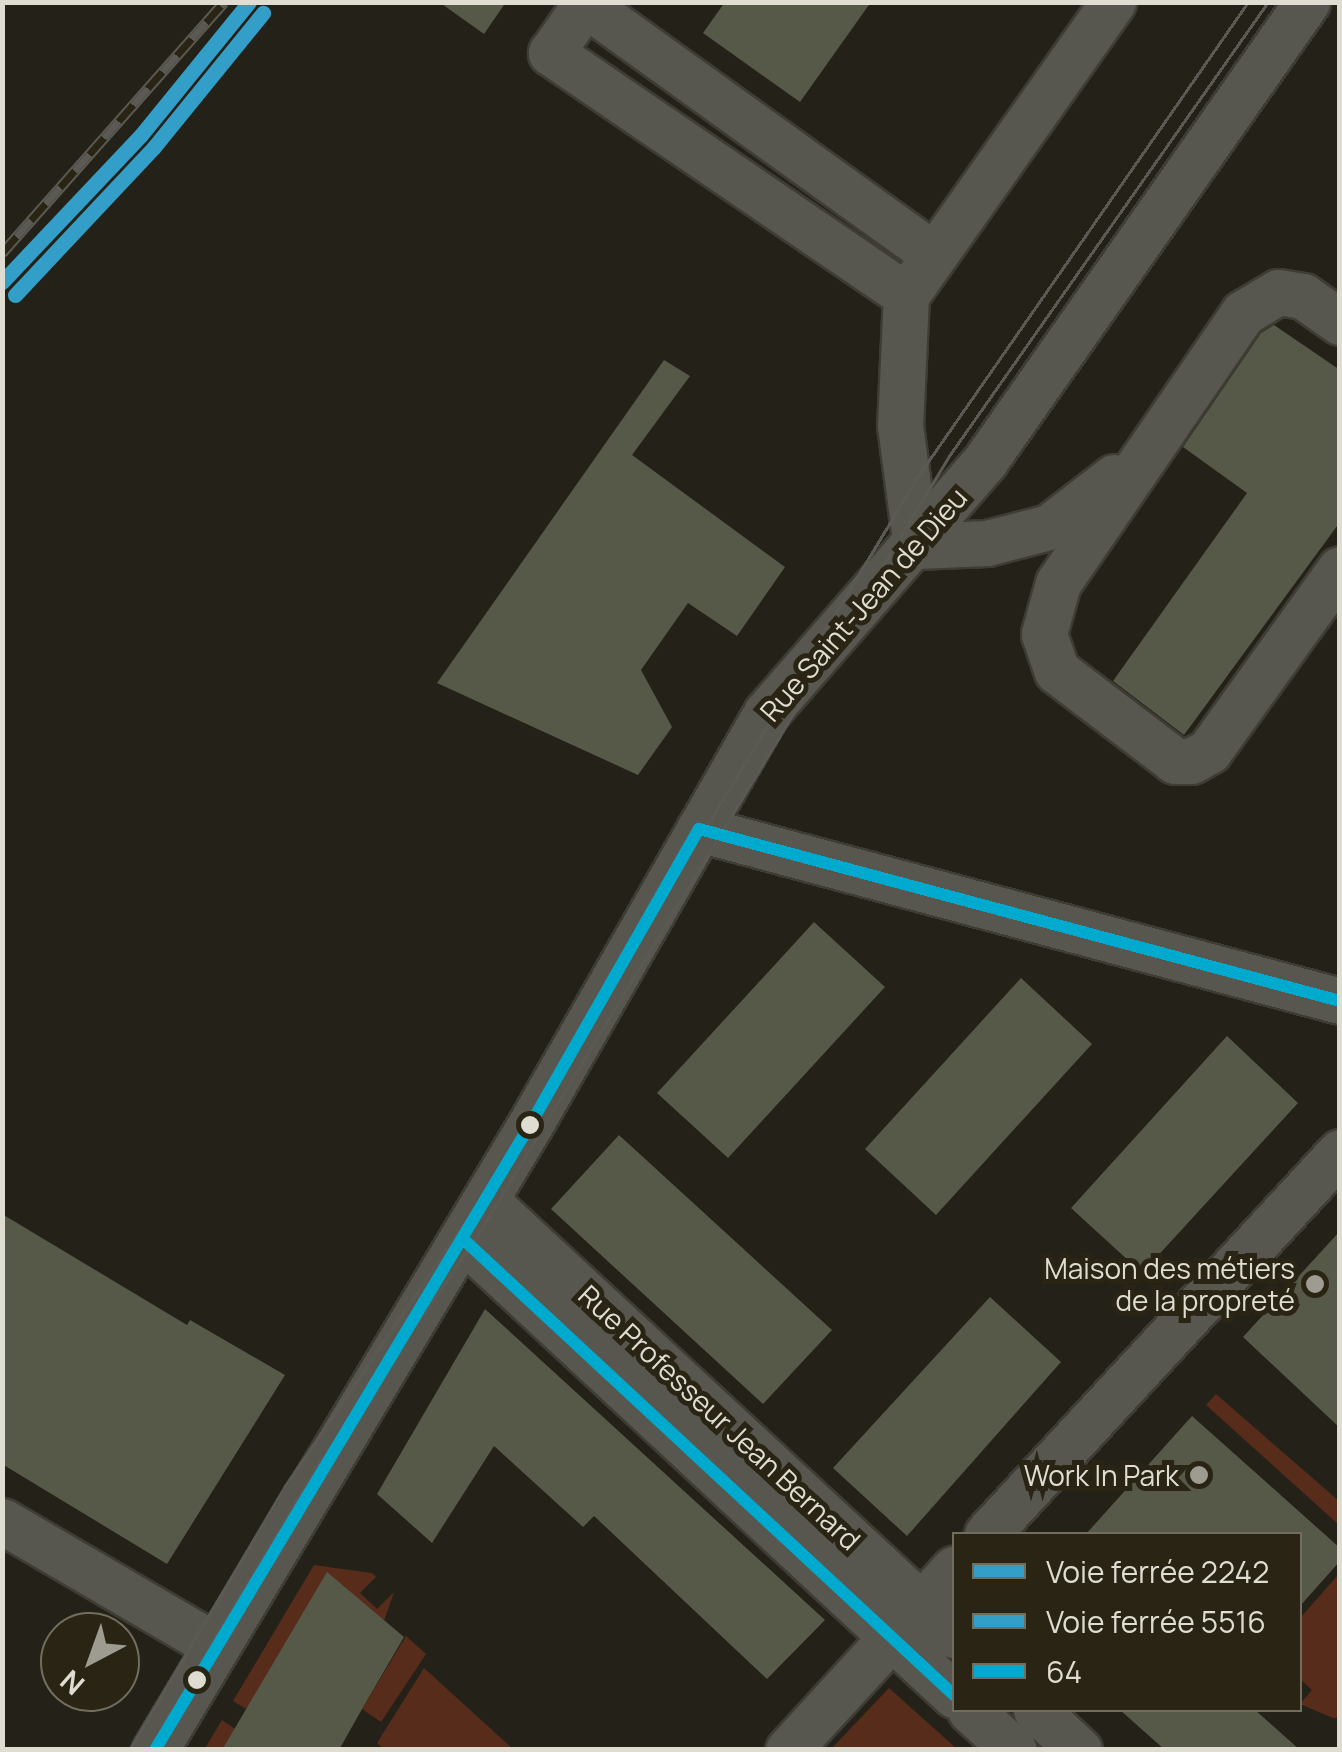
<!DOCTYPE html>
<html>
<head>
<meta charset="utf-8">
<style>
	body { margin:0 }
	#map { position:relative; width:1342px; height:1752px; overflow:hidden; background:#242118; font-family:Manrope,sans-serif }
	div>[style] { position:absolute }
	.green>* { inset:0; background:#582c1b }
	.building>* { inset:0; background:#565848 }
	.roads { filter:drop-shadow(2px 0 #3f3c35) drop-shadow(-2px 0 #3f3c35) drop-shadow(0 2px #3f3c35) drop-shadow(0 -2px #3f3c35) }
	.minor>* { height:45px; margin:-22.5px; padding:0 22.5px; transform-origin:22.5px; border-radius:22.5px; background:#58574f }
	.tram>* { height:2.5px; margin:-1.25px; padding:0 1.25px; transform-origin:1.25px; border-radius:1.25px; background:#5b5953 }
	.rail>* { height:11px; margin-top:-5.5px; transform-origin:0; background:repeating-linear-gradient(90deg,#292413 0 22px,#5b5953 0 44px); box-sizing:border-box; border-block:2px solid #5b5953 }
	.bus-1>* { height:12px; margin:-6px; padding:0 6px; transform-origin:6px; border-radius:6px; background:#00a9ce }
	.rail-1>* { height:15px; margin:-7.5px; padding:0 7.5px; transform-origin:7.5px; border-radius:7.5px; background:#339ec7 }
	.rail-2>* { height:15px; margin:-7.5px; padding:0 7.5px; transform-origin:7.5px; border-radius:7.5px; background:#339ec7 }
	.dots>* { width:28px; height:28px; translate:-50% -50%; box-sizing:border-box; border:5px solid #292413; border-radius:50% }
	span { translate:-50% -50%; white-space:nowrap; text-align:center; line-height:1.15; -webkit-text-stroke:10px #292413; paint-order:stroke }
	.street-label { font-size:28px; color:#dfdcd2 }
	.poi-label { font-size:28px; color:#dfdcd2 }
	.right { translate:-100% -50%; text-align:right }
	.frame { position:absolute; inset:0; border:5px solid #dfdcd2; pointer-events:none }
	.legend { position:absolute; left:952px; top:1532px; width:350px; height:180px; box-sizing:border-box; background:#292413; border:2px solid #726e5f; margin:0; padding:12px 18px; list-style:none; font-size:30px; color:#dfdcd2 }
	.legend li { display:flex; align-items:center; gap:20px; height:50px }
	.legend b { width:50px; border:2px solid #726e5f }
	.north { position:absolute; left:40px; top:1612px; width:100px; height:100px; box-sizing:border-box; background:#292413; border:2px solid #726e5f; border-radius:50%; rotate:221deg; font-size:28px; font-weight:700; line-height:40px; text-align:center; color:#dfdcd2 }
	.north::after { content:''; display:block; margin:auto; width:35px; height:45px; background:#9e9b91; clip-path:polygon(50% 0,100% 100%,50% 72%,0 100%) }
</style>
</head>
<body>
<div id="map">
	<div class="green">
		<div style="clip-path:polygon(1216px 1394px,1339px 1501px,1339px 1525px,1206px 1405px)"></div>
		<div style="clip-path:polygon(314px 1565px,372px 1573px,376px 1577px,360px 1593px,377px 1609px,394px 1592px,384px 1621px,246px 1709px,233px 1701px)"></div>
		<div style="clip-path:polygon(1339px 1574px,1340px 1718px,1333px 1718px,1300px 1704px,1312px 1690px,1300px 1679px,1300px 1618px)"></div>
		<div style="clip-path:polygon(406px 1636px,426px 1654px,381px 1722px,362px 1709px)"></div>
		<div style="clip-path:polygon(424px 1668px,513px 1749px,385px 1750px,377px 1743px)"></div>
		<div style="clip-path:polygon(889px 1688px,957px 1749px,831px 1749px)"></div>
		<div style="clip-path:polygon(222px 1720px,235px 1729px,223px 1749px,204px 1750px)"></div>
	</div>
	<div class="building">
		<div style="clip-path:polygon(439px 2px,506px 2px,484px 34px)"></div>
		<div style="clip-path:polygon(725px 2px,871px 2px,800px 102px,703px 33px)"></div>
		<div style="clip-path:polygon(1274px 325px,1340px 370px,1340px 522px,1184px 735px,1113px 681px,1247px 493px,1183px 447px,1261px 333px)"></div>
		<div style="clip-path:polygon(664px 360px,690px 376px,632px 455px,785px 567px,737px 636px,688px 603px,641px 670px,672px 727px,638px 775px,437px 683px)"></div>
		<div style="clip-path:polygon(814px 922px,885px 987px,728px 1158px,657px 1093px)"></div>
		<div style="clip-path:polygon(1021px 978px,1092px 1044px,936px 1215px,865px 1149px)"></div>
		<div style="clip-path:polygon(1227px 1036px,1298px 1103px,1142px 1273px,1071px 1208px)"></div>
		<div style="clip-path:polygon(619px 1135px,832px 1330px,763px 1404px,551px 1209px)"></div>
		<div style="clip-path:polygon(2px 1214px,187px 1325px,190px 1320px,285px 1375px,167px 1564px,2px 1464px)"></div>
		<div style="clip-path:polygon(1340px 1231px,1340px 1428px,1243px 1337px)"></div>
		<div style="clip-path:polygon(990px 1297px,1061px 1362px,907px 1536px,833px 1468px)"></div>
		<div style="clip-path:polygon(485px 1309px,825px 1620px,767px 1679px,594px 1516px,583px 1527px,494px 1446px,432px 1543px,377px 1494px)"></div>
		<div style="clip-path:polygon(1192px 1416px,1340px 1548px,1340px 1561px,1300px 1606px,1300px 1534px,1086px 1534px)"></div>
		<div style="clip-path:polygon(327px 1572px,404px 1637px,362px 1709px,339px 1750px,222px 1750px)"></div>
		<div style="clip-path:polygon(1120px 1710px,1255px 1710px,1300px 1750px,1165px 1750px)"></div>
	</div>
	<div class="roads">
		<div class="minor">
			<div style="left:1113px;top:2px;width:359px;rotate:125.2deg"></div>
			<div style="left:906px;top:295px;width:130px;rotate:92.6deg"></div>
			<div style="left:900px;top:425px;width:122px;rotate:82.5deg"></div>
			<div style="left:916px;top:546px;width:71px;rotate:-2.4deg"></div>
			<div style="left:987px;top:543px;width:64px;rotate:-14.5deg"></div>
			<div style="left:1049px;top:527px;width:82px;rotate:-37.6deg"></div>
			<div style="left:906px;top:295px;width:430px;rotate:-145.7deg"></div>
			<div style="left:551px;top:53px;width:60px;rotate:-55.2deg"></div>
			<div style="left:585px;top:4px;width:430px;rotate:35.7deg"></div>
			<div style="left:1340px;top:322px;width:45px;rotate:-144.9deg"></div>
			<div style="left:1303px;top:296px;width:25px;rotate:-171deg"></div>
			<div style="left:1278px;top:292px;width:41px;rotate:149deg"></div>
			<div style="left:1243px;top:313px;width:327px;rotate:124.4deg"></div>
			<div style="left:1058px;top:583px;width:53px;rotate:105.4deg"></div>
			<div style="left:1044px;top:634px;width:39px;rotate:71deg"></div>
			<div style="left:1057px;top:671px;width:148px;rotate:37.3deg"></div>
			<div style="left:1175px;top:761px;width:16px"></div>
			<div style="left:1191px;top:761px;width:21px;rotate:-29deg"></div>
			<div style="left:1209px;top:751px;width:224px;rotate:-54.3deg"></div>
			<div style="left:699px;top:829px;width:664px;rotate:15.02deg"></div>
			<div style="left:485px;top:1200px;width:640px;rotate:42.85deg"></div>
			<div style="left:462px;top:1238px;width:672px;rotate:42.89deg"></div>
			<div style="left:2px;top:1521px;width:248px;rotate:30.3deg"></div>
			<div style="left:987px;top:1534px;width:520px;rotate:-47.26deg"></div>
			<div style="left:970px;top:1710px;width:59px;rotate:42.3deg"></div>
			<div style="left:1036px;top:1710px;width:59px;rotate:42.9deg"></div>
			<div style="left:155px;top:1750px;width:729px;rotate:-59.04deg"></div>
			<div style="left:530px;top:1125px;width:475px;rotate:-60.2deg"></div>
			<div style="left:766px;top:713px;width:334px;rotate:-49deg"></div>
			<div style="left:985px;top:461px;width:561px;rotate:-54.95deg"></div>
			<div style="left:788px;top:1750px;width:246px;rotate:-47.5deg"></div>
		</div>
	</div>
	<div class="tram">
		<div style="left:129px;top:1750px;width:307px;rotate:-59.4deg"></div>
		<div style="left:285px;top:1486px;width:362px;rotate:-55.7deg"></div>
		<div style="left:489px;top:1187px;width:830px;rotate:-58.89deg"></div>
		<div style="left:918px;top:476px;width:578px;rotate:-55.15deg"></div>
		<div style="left:148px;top:1750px;width:332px;rotate:-59.2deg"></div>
		<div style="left:318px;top:1465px;width:271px;rotate:-55.1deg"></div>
		<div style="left:473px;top:1243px;width:920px;rotate:-58.83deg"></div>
		<div style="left:949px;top:456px;width:555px;rotate:-54.91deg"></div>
	</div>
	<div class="rail">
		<div style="left:2px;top:253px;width:335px;rotate:-48.5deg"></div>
	</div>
	<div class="bus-1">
		<div style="left:462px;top:1238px;width:672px;rotate:42.89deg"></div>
		<div style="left:155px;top:1750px;width:729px;rotate:-59.04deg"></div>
		<div style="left:530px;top:1125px;width:341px;rotate:-60.3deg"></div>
		<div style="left:699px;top:829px;width:664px;rotate:15.02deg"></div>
	</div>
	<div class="rail-1">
		<div style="left:2px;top:282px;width:202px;rotate:-46.6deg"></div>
		<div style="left:141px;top:135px;width:171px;rotate:-50.9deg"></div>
	</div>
	<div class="rail-2">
		<div style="left:15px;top:295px;width:203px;rotate:-46.8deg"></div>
		<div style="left:154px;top:147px;width:173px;rotate:-50.9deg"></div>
	</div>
	<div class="dots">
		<div style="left:530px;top:1125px;background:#dfdcd2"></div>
		<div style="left:1315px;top:1284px;background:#9e9b91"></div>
		<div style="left:1199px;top:1475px;background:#9e9b91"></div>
		<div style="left:197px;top:1680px;background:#dfdcd2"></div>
	</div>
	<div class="street-label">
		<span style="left:863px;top:604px;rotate:-49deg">Rue Saint-Jean de Dieu</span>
		<span style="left:720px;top:1417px;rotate:43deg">Rue Professeur Jean Bernard</span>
	</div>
	<div class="poi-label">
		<span class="right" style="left:1295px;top:1284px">Maison des métiers<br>de la propreté</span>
		<span class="right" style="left:1179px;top:1475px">Work In Park</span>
	</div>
	<div class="frame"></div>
	<ul class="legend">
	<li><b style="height:12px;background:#339ec7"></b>Voie ferrée 2242</li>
	<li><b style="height:12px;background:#339ec7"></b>Voie ferrée 5516</li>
	<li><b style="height:12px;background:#00a9ce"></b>64</li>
	</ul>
	<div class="north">N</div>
</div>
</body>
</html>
